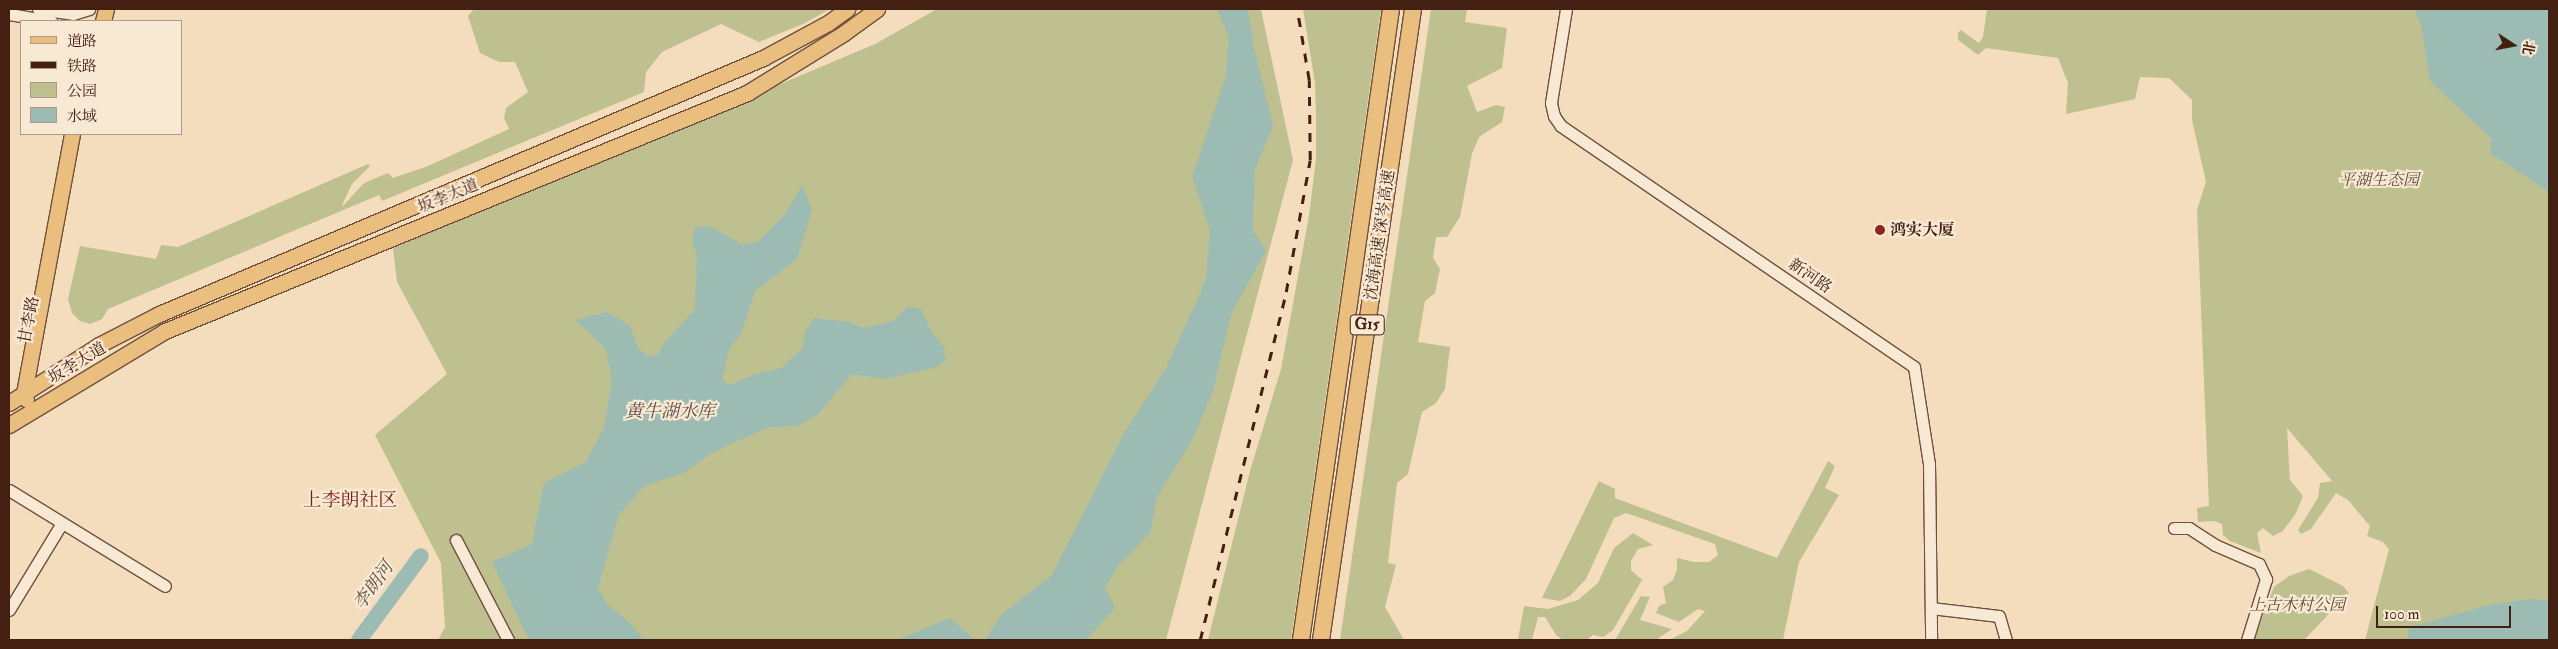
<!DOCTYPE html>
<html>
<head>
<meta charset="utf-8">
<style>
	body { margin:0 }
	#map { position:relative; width:2558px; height:649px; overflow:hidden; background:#f4ddbd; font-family:"IM FELL Double Pica","Noto Serif SC",serif }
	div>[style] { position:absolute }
	.green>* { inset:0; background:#bec08f }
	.water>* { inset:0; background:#9cbbb2 }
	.river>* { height:16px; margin:-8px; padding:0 8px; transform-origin:8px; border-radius:8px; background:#9cbbb2 }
	.roads { filter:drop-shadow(1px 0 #704f3e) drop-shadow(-1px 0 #704f3e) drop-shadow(0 1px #704f3e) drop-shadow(0 -1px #704f3e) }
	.minor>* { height:11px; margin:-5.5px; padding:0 5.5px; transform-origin:5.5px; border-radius:5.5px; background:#f8e9d4 }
	.major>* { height:15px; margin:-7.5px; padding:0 7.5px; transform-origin:7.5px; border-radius:7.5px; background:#eabe7e }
	.highway>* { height:16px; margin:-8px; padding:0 8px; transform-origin:8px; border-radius:8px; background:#eabe7e }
	.rail>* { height:2.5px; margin-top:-1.25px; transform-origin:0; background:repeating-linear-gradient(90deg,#442013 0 9px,transparent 0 18px) }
	.dots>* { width:14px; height:14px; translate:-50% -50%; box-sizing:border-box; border:2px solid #f8e9d4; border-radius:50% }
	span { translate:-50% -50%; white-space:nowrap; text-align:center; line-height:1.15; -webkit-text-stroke:4.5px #f8e9d4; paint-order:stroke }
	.shield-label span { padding:1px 4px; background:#f8e9d4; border:1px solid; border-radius:4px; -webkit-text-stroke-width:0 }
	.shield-label { font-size:15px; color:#442013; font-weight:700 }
	.park-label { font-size:16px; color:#624832; font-style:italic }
	.street-label { font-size:16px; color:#442013 }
	.poi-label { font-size:16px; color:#442013; font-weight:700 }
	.left { translate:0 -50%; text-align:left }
	.water-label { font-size:18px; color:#5e4e43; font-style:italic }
	.quarter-label { font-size:19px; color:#7a1f14 }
	.frame { position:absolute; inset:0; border:10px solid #442013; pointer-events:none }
	.legend { position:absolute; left:20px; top:20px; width:162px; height:115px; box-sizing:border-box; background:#f8e9d4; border:1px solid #b09987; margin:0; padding:6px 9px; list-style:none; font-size:15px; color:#442013 }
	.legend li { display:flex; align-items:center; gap:10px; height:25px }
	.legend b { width:25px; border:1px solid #b09987 }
	.north { position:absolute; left:2488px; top:20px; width:50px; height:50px; -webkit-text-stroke:4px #f8e9d4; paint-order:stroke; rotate:101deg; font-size:14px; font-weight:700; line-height:20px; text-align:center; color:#442013 }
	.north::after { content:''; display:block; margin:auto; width:18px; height:22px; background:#442013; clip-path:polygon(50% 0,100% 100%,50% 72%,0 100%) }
	.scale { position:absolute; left:2376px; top:606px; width:135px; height:22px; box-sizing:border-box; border:2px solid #442013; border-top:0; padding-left:6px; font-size:15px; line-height:18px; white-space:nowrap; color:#442013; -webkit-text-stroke:4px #f8e9d4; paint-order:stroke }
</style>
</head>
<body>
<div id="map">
	<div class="green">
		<div style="clip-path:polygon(474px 9px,830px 9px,805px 23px,759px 42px,721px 24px,662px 52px,646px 72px,644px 92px,382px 201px,379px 195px,108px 309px,102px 319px,90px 324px,80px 321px,72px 313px,68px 299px,80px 246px,156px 259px,161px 245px,178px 247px,368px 164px,370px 166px,352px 184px,342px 205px,344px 205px,363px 184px,371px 180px,388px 173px,393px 178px,428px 166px,509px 129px,504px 118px,506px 108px,528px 92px,515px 62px,499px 62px,480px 53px,468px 16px)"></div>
		<div style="clip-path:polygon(937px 9px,1261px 9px,1293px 160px,1166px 640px,438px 640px,445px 627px,441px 563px,375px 435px,447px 374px,397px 282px,393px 248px,875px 44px)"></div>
		<div style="clip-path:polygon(1303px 9px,1381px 9px,1291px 640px,1208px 640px,1250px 471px,1281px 369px,1309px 216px,1316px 159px,1316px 118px,1315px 83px)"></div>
		<div style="clip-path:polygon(1431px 9px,1467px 9px,1465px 22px,1507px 28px,1502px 68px,1467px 86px,1477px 112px,1496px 105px,1505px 107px,1502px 122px,1479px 137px,1472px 154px,1460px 217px,1447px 237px,1436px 237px,1433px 258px,1440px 269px,1435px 293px,1425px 301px,1418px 342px,1450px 347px,1445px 389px,1436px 403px,1422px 412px,1408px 474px,1397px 483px,1388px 563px,1396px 565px,1385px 607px,1404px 640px,1340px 640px)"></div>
		<div style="clip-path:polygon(1987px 9px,2549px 9px,2549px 640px,2365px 640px,2389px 549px,2383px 542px,2367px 536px,2370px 526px,2348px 500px,2336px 493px,2311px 529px,2301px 534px,2298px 530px,2318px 498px,2320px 483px,2332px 481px,2287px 428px,2290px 480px,2303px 496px,2296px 513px,2283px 531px,2273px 536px,2263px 528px,2257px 533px,2261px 553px,2230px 541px,2223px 535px,2222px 524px,2214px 521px,2198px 522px,2197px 508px,2209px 506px,2197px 210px,2206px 182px,2192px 120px,2192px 100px,2169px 78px,2140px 77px,2135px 99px,2066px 114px,2068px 83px,2058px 58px,1986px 48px,1978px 55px,1958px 40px,1958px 33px,1961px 30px,1979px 43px,1983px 37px)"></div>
		<div style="clip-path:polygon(1828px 461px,1835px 466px,1825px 488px,1839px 495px,1799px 562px,1783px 640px,1669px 640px,1687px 631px,1705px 611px,1698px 609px,1679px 622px,1656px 613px,1659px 606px,1666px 603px,1663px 587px,1673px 580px,1677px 569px,1677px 558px,1694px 562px,1709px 562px,1718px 555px,1715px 544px,1626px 513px,1614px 518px,1586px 579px,1570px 596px,1560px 601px,1542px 598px,1599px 481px,1615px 489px,1615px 498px,1777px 558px)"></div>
		<div style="clip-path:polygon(1633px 533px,1653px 545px,1638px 549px,1631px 561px,1631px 570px,1642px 580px,1613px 630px,1603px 637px,1593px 635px,1587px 640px,1563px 640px,1556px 635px,1545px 617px,1538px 617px,1532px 640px,1518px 640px,1524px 606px,1548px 609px,1578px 600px,1598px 583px,1614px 548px)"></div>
		<div style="clip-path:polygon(2309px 569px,2343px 586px,2349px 593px,2304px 640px,2253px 640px,2274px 587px,2289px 576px)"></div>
		<div style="clip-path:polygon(1641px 596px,1650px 597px,1640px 620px,1672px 629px,1656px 640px,1615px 640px)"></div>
	</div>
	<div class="water">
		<div style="clip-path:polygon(1217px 9px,1248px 9px,1254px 50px,1273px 126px,1255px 169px,1253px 231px,1266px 251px,1231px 314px,1213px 391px,1192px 440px,1157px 497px,1150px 533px,1118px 566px,1105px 588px,1115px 608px,1086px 640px,985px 640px,1001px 615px,1052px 575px,1122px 437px,1166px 368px,1206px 280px,1210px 230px,1192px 177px,1225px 79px,1229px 38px)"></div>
		<div style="clip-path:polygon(2415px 9px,2549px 9px,2549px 192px,2490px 153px,2491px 138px,2430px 81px,2421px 24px)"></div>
		<div style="clip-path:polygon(802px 185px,812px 210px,797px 259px,755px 291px,741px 334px,729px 349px,722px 380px,729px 385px,753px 375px,781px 368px,802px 349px,805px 332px,814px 318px,849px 322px,863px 328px,894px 321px,907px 307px,921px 309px,932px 333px,944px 347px,946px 360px,936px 367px,885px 379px,852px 374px,817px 415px,798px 426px,770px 427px,732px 443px,709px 455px,684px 473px,644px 486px,618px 516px,598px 589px,608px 605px,629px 622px,644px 640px,529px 640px,492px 562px,532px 544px,544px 483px,586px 462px,604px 428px,612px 381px,606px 349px,576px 320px,607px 312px,630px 326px,638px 348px,647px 356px,657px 355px,665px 342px,695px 309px,697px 256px,692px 241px,695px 227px,709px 226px,744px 245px,759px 241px,786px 213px)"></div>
		<div style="clip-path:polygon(2532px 599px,2549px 601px,2549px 640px,2407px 640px,2410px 627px,2489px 605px)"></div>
		<div style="clip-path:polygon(950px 618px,975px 640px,897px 640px)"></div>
	</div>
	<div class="river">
		<div style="left:359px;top:640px;width:104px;rotate:-53.6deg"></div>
	</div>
	<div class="roads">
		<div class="minor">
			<div style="left:38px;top:9px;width:35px;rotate:8deg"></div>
			<div style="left:73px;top:14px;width:17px;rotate:-17deg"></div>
			<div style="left:1566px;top:9px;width:95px;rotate:99.1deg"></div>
			<div style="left:1551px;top:103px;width:13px;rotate:77deg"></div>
			<div style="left:1554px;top:116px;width:12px;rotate:55deg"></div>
			<div style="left:1561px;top:126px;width:427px;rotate:34.3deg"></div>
			<div style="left:1914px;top:367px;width:98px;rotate:81.2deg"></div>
			<div style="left:1929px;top:464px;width:176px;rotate:89.3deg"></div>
			<div style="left:9px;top:14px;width:43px;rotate:9.5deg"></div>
			<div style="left:9px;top:490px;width:183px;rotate:31.6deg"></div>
			<div style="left:2174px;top:528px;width:15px"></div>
			<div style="left:2189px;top:528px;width:31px;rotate:33deg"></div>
			<div style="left:2215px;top:545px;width:48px;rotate:23.4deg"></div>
			<div style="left:2259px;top:564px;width:17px;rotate:65deg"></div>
			<div style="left:2266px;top:579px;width:64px;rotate:107.3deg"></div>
			<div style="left:456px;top:540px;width:113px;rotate:62.5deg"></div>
			<div style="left:1931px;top:608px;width:68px;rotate:6.7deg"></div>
			<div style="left:1999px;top:616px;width:25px;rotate:74deg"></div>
			<div style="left:9px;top:610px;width:102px;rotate:-58.7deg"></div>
		</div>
		<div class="major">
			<div style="left:103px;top:21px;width:12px;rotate:-76deg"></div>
			<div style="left:26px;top:399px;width:6px;rotate:-108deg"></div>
			<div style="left:24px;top:393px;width:263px;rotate:-79.5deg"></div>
			<div style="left:9px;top:403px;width:107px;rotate:-32.8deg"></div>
			<div style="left:99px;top:345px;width:68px;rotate:-27.3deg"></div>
			<div style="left:159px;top:314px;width:656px;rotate:-22.97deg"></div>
			<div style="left:763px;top:58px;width:74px;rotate:-28.3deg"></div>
			<div style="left:828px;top:23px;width:24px;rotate:-36deg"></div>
			<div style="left:9px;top:425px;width:182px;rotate:-31.1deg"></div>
			<div style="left:165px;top:331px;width:629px;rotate:-22.24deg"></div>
			<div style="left:747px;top:93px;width:114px;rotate:-31.7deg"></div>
			<div style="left:844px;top:33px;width:41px;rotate:-36deg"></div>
		</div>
		<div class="highway">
			<div style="left:1301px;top:640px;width:637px;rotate:-81.88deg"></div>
			<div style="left:1321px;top:640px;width:638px;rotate:-81.7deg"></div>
		</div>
	</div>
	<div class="rail">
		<div style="left:1200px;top:640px;width:358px;rotate:-76.1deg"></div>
		<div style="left:1286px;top:292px;width:134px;rotate:-79.7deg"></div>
		<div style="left:1310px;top:160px;width:80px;rotate:-90.7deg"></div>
		<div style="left:1309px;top:80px;width:72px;rotate:-99.6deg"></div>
	</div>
	<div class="dots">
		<div style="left:1880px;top:230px;background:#8f2418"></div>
	</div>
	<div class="shield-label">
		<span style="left:1367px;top:325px">G15</span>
	</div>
	<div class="park-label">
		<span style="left:2379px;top:180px">平湖生态园</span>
		<span style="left:2297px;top:605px">上古木村公园</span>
	</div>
	<div class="street-label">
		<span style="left:448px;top:196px;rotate:-22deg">坂李大道</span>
		<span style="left:1380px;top:235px;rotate:-82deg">沈海高速 深岑高速</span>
		<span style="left:1810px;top:276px;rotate:34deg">新河路</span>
		<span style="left:29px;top:320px;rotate:-79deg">甘李路</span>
		<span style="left:77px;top:363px;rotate:-31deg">坂李大道</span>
	</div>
	<div class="poi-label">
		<span class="left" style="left:1890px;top:230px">鸿实大厦</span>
	</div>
	<div class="water-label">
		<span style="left:670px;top:412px">黄牛湖水库</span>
		<span style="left:374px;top:586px;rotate:-54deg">李朗河</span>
	</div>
	<div class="quarter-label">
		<span style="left:350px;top:501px">上李朗社区</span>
	</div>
	<div class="frame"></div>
	<ul class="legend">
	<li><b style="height:6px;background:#eabe7e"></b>道路</li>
	<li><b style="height:6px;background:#442013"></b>铁路</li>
	<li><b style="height:14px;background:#bec08f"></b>公园</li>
	<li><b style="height:14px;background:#9cbbb2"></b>水域</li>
	</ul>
	<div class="north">北</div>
	<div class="scale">100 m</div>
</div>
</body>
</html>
